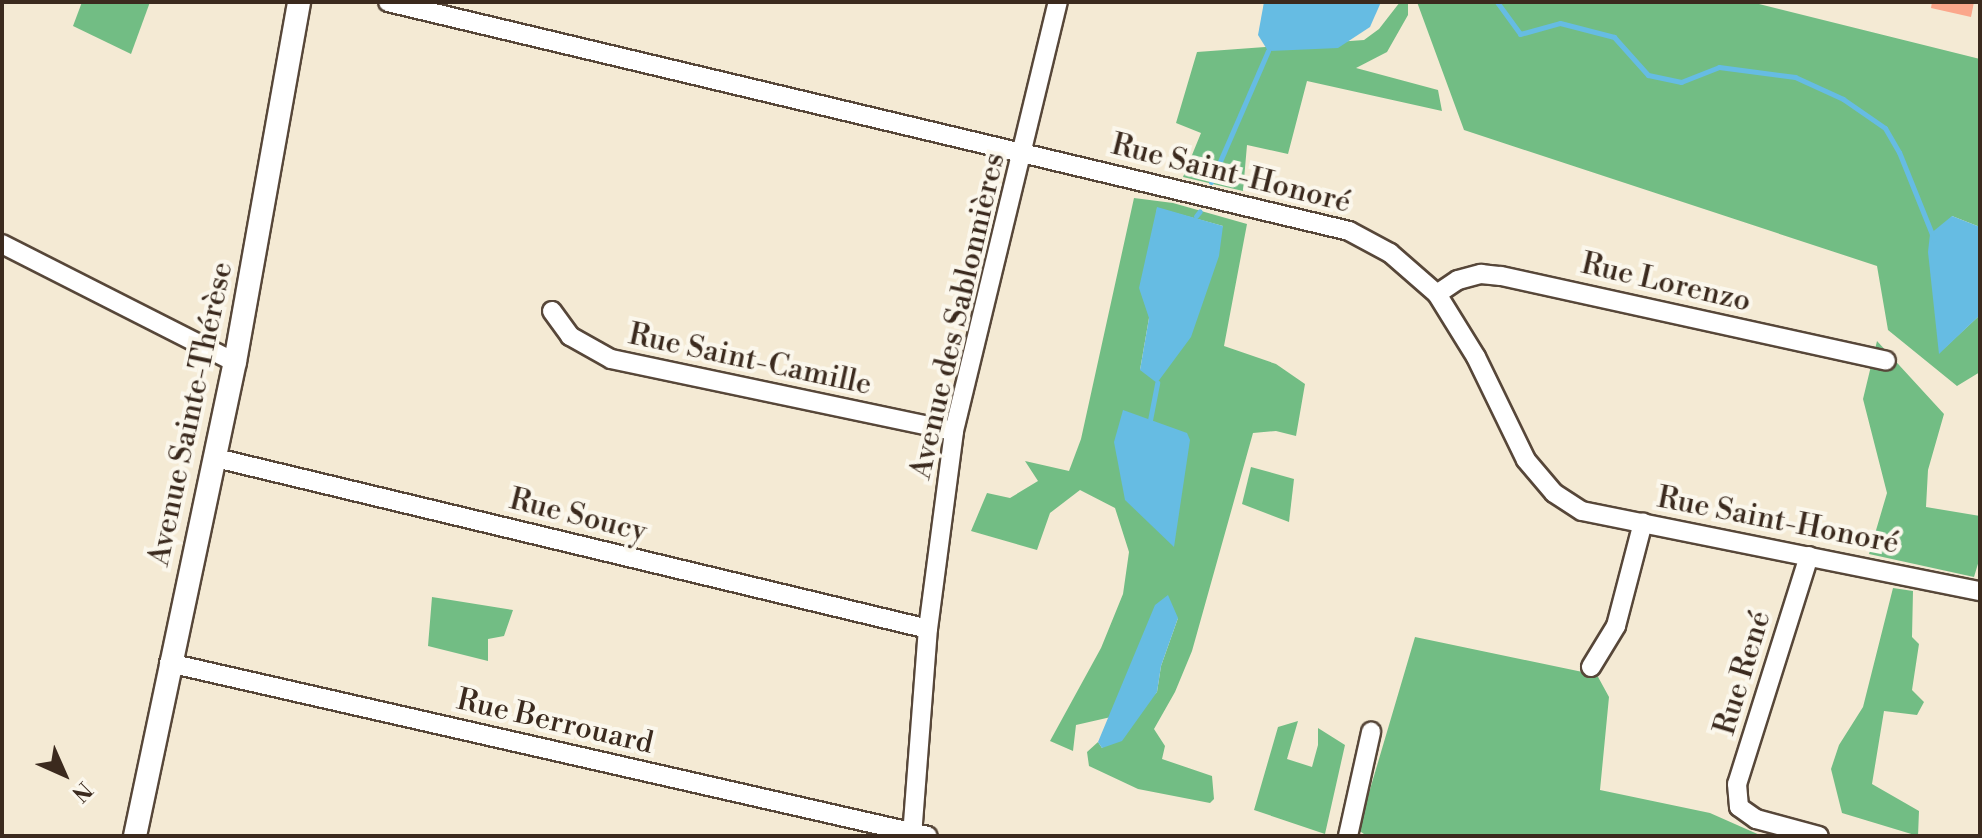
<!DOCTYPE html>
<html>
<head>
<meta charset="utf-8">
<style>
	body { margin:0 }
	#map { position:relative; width:1982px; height:838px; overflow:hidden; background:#f4ead4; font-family:"Libre Bodoni",serif }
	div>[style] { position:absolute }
	.forest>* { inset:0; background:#72bd84 }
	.water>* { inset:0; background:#66bce3 }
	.stream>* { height:5px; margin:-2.5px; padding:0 2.5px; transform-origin:2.5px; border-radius:2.5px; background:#66bce3 }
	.building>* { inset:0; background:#fba78b }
	.roads { filter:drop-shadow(2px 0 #574739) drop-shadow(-2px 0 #574739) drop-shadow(0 2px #574739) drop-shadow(0 -2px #574739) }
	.minor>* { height:18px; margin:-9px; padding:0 9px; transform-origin:9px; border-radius:9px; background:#fff }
	.tertiary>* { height:22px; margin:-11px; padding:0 11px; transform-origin:11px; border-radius:11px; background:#fff }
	span { translate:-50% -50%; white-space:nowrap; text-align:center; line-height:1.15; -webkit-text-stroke:8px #fbf7ec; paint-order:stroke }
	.street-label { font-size:30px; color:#3b2a1e }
	.frame { position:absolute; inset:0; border:4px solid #3b2a1e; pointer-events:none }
	.north { position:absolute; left:24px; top:734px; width:80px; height:80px; -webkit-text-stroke:6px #fbf7ec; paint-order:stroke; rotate:135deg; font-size:22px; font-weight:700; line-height:32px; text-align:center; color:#3b2a1e }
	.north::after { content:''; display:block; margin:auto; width:28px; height:36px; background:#3b2a1e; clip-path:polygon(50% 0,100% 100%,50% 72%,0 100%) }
</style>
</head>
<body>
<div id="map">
	<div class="forest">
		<div style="clip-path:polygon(82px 2px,150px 2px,131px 54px,73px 26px)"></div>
		<div style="clip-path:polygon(1400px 2px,1408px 2px,1408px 15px,1387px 52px,1356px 68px,1438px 90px,1442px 111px,1307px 81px,1288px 154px,1247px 145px,1243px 191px,1183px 177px,1201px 133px,1176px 123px,1197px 52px,1364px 40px,1379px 29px)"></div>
		<div style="clip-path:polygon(1417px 2px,1751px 2px,1980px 59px,1980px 227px,1952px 216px,1939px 353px,1980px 315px,1980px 372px,1957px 386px,1888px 330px,1877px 266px,1464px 130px)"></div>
		<div style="clip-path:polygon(evenodd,1134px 198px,1173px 203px,1247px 224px,1224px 346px,1276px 364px,1305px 384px,1296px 436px,1276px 431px,1253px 433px,1192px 651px,1175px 692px,1154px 729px,1165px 746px,1162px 759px,1212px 776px,1214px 799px,1210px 803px,1138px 789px,1089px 766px,1087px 752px,1098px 742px,1102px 748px,1157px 692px,1161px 666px,1178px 618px,1134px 658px,1111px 717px,1076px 725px,1073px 751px,1050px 741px,1101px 648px,1123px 594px,1129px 552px,1115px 508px,1080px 490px,1050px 513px,1037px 550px,971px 531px,987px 493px,1010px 498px,1038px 481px,1025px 461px,1069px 471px,1081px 439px,1134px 198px,1157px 208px,1223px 226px,1140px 370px,1149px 318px,1157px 208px)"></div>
		<div style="clip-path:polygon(1877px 341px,1944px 414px,1928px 470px,1926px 507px,1980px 516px,1980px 557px,1974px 577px,1869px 554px,1887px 493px,1863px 399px)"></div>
		<div style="clip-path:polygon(1251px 467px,1294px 479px,1289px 522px,1242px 504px)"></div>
		<div style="clip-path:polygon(1893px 588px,1913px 591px,1912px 637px,1919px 644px,1912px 690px,1924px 702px,1917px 715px,1884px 711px,1872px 784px,1919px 811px,1918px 836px,1842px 813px,1831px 769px,1839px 745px,1863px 707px)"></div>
		<div style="clip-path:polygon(432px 597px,513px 610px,504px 636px,488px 639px,488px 661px,428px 646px)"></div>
		<div style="clip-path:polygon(1415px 637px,1597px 675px,1609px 697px,1600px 790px,1710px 813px,1762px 836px,1367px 836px,1358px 830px)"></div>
		<div style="clip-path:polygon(1298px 721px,1287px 759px,1312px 767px,1318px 745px,1318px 728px,1345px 745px,1325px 834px,1254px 810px,1278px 727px)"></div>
	</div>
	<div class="water">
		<div style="clip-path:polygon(1264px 2px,1381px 2px,1370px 27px,1338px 48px,1268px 51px,1258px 35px)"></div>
		<div style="clip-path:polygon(1157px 207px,1223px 226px,1219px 256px,1191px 337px,1157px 383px,1140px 370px,1149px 318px,1139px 288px)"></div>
		<div style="clip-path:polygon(1952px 216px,1980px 227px,1980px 315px,1939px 354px,1928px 252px,1930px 234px)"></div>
		<div style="clip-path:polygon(1123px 410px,1187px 433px,1190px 440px,1174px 547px,1125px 500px,1114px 442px)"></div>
		<div style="clip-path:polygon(1168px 595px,1178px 618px,1161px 666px,1157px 692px,1122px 741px,1102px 748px,1098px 742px,1155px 605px)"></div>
	</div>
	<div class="stream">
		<div style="left:1497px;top:2px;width:39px;rotate:54deg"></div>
		<div style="left:1520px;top:34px;width:41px;rotate:-15.4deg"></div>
		<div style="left:1560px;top:23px;width:56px;rotate:14.5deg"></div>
		<div style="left:1614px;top:37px;width:51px;rotate:48.2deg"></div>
		<div style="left:1648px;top:75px;width:34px;rotate:12deg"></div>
		<div style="left:1681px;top:82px;width:41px;rotate:-21.5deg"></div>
		<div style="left:1719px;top:67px;width:77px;rotate:7.5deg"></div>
		<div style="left:1795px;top:77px;width:53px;rotate:24.6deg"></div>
		<div style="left:1843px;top:99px;width:51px;rotate:34.6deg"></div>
		<div style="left:1885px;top:128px;width:28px;rotate:60deg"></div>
		<div style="left:1899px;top:152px;width:94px;rotate:68.1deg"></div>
		<div style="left:1211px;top:182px;width:143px;rotate:-66.5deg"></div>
		<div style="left:1196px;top:216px;width:6px;rotate:-51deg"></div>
		<div style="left:1150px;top:420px;width:38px;rotate:-79deg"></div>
	</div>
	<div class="building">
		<div style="clip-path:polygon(1932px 2px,1974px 2px,1971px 17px,1931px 8px)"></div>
	</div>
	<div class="roads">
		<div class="minor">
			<div style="left:388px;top:2px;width:988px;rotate:13.4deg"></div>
			<div style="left:1349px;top:231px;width:47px;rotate:28.2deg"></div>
			<div style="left:1390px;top:253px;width:62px;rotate:41.1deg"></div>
			<div style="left:1437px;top:294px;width:74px;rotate:58.2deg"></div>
			<div style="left:1476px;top:357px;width:114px;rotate:64.1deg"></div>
			<div style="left:1526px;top:460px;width:43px;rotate:49.7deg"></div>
			<div style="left:1554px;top:493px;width:33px;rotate:33deg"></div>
			<div style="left:1582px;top:511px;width:406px;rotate:11.4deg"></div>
			<div style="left:2px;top:244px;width:261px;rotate:26.9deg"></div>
			<div style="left:1437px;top:294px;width:25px;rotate:-34deg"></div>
			<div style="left:1458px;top:280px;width:24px;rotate:-15deg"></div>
			<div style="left:1481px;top:274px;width:20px;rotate:6deg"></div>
			<div style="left:1501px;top:276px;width:394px;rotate:12.4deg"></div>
			<div style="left:552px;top:311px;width:31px;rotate:54deg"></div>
			<div style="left:570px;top:336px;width:47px;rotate:29.3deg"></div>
			<div style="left:611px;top:359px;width:350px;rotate:11.9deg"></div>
			<div style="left:216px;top:458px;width:732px;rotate:13.5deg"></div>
			<div style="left:1809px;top:556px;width:239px;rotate:107.5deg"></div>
			<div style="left:1737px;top:784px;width:23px;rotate:85deg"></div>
			<div style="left:1739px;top:807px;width:21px;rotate:35deg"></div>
			<div style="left:1756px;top:819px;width:65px;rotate:15.1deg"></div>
			<div style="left:169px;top:663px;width:778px;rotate:12.84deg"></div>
			<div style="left:1591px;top:667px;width:48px;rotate:-58.6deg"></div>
			<div style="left:1616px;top:626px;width:107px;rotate:-75.4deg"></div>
			<div style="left:912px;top:836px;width:208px;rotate:-85.6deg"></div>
			<div style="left:928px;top:629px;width:200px;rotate:-82.5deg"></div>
			<div style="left:954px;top:431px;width:441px;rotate:-76.4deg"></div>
			<div style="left:1348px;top:836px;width:107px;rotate:-77.5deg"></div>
		</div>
		<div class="tertiary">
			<div style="left:135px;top:836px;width:484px;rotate:-78.1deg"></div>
			<div style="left:235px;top:362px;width:366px;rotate:-79.9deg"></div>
		</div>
	</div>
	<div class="street-label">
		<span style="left:1231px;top:174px;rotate:14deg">Rue Saint-Honoré</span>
		<span style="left:1666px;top:283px;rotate:13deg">Rue Lorenzo</span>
		<span style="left:958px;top:316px;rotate:-77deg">Avenue des Sablonnières</span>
		<span style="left:750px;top:360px;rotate:12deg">Rue Saint-Camille</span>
		<span style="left:191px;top:414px;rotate:-78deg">Avenue Sainte-Thérèse</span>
		<span style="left:578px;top:516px;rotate:14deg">Rue Soucy</span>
		<span style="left:1778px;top:521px;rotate:11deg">Rue Saint-Honoré</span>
		<span style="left:1743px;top:673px;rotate:-73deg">Rue René</span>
		<span style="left:555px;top:722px;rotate:13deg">Rue Berrouard</span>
	</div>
	<div class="frame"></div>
	<div class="north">N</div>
</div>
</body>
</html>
